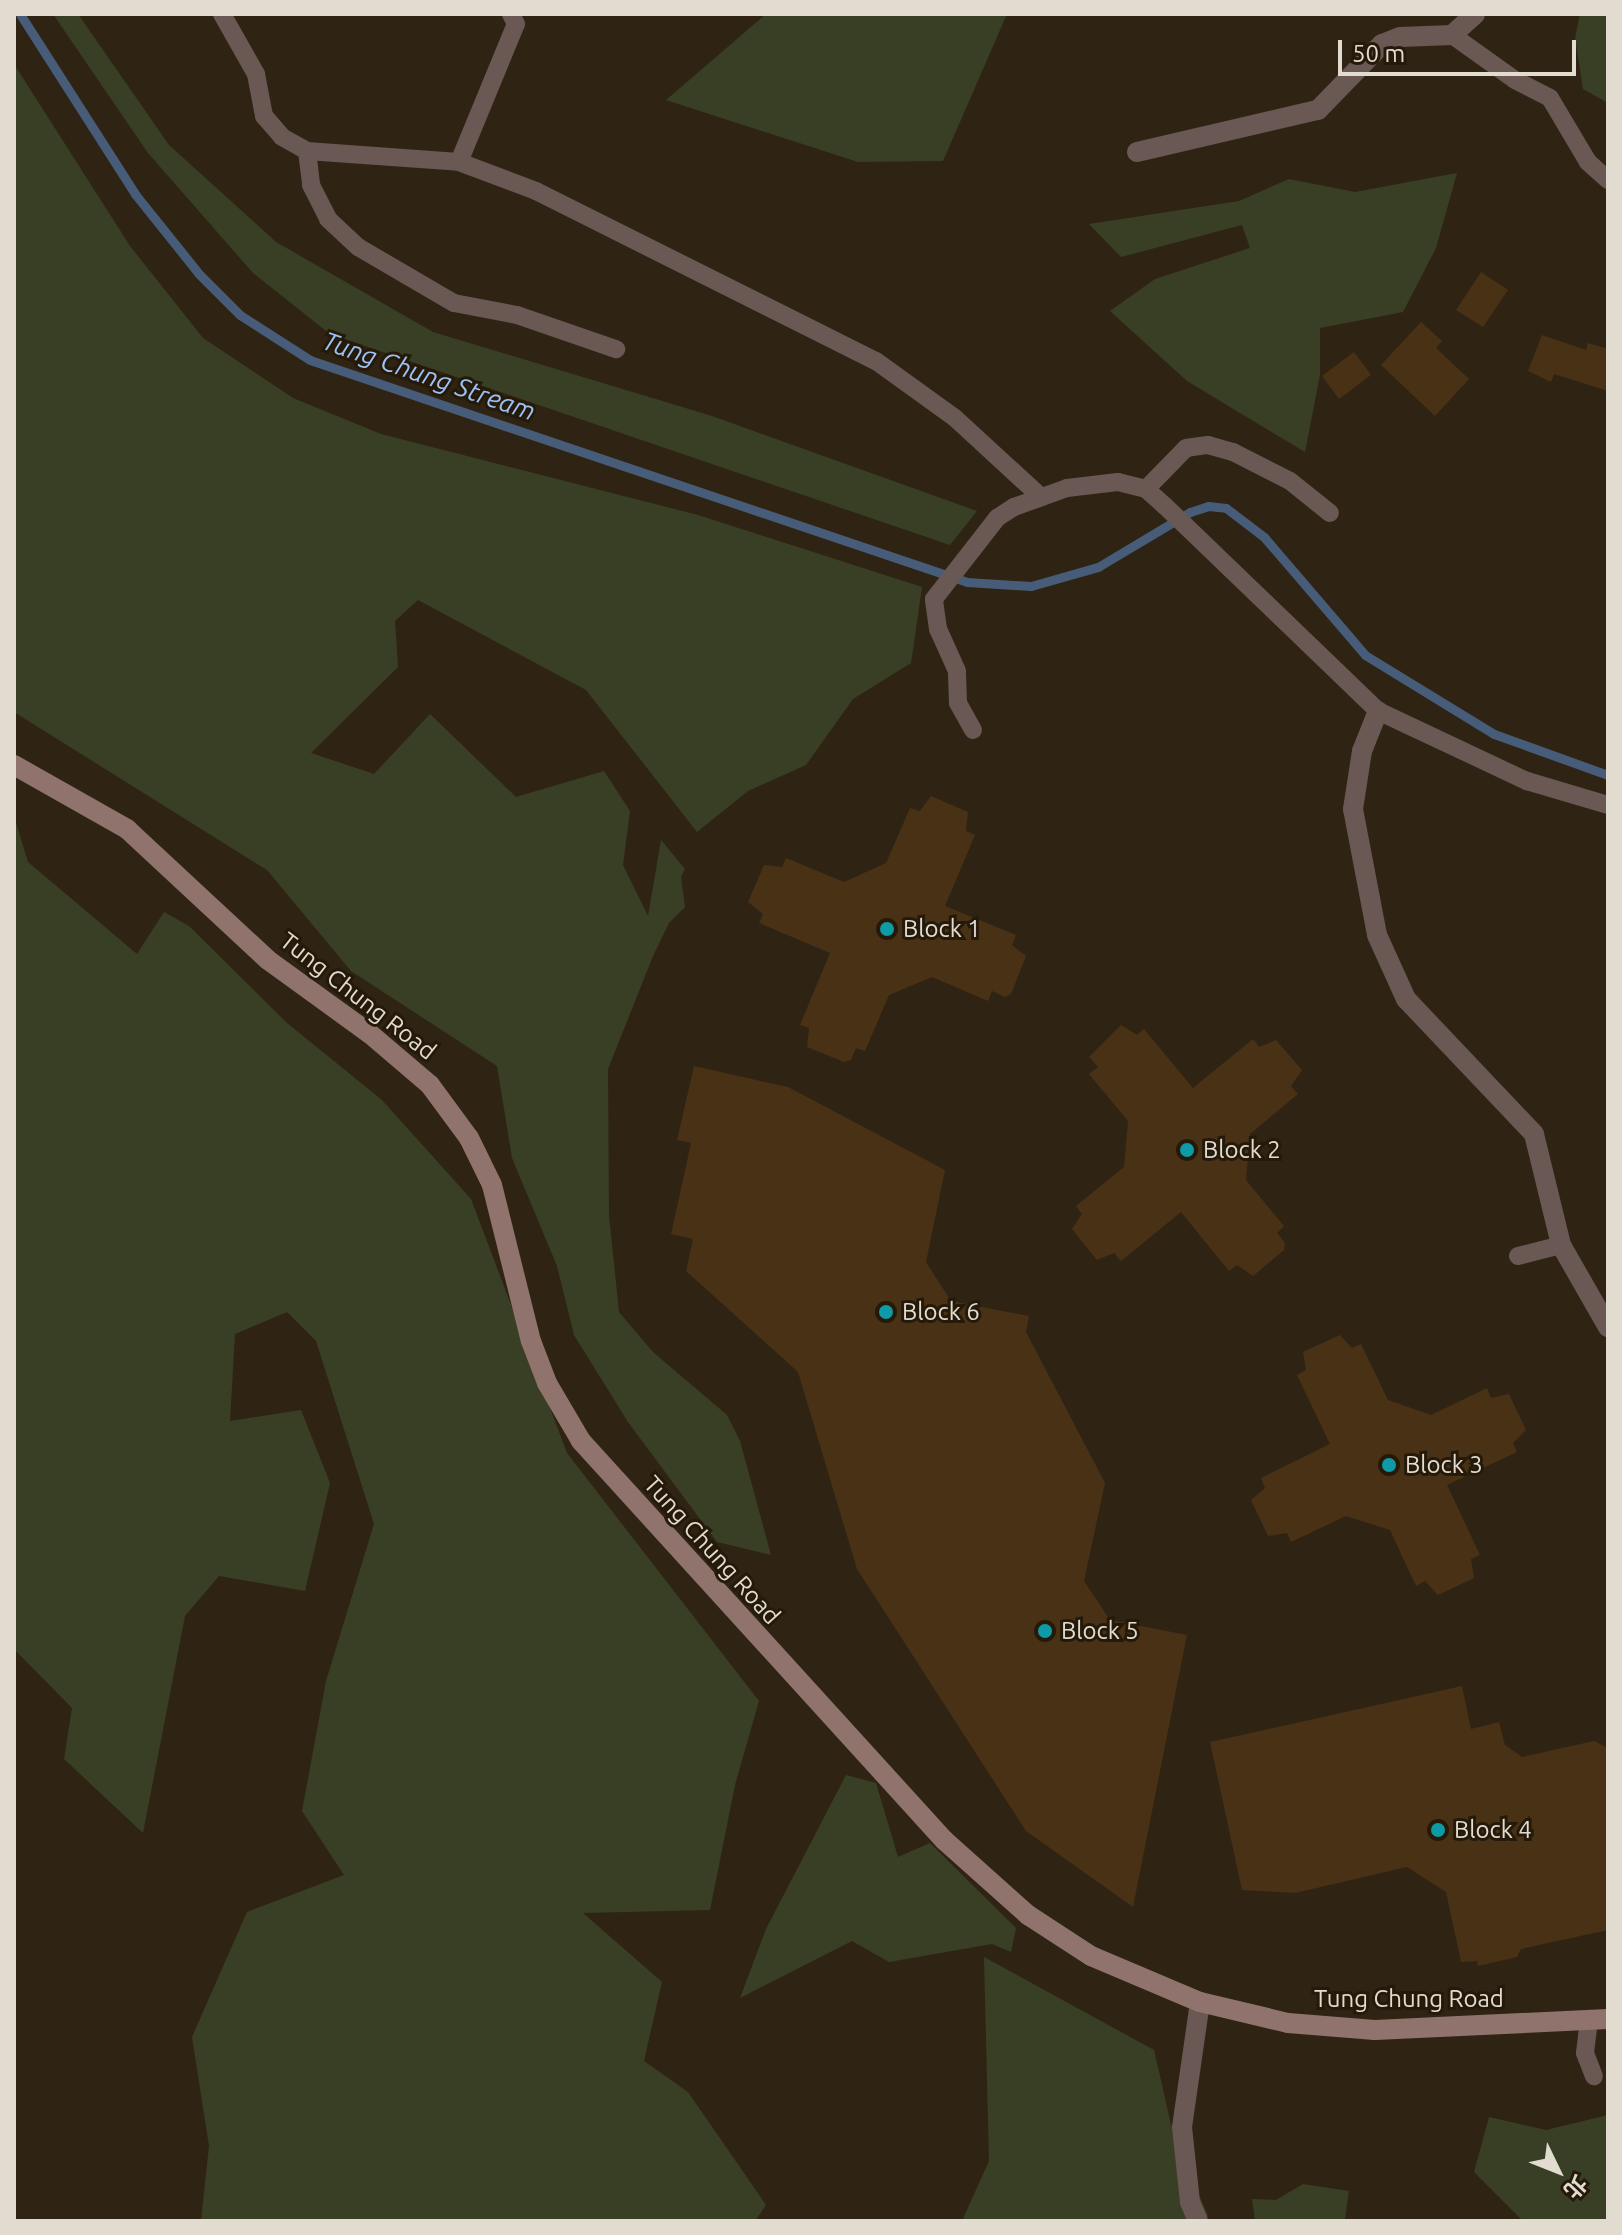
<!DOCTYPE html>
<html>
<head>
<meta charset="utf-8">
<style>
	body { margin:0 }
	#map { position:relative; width:1622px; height:2235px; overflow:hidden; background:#2f2413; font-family:Ubuntu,"Noto Sans TC",sans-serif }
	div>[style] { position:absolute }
	.green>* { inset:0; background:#393f24 }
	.stream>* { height:9px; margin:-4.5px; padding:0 4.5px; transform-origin:4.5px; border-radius:4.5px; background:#475c79 }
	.building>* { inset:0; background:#493116 }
	.lane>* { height:18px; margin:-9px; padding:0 9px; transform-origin:9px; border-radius:9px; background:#695853 }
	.street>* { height:20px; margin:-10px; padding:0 10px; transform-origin:10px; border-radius:10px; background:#695853 }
	.secondary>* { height:20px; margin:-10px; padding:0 10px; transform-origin:10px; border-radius:10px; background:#8f736c }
	.dots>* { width:22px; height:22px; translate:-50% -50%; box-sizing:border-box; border:4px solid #251a09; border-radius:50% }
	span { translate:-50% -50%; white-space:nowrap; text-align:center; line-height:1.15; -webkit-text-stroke:6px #251a09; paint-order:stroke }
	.poi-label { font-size:24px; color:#e2dbd0 }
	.left { translate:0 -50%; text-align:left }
	.street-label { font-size:24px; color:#e2dbd0 }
	.water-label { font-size:26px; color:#9cc2f5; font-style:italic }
	.frame { position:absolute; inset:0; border:16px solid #e2dbd0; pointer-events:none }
	.north { position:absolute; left:1518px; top:2131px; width:80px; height:80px; -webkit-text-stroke:6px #251a09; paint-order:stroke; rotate:133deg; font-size:22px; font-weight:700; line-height:32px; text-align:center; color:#e2dbd0 }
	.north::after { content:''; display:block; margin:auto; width:28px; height:36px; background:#e2dbd0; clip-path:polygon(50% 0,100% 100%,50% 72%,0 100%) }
	.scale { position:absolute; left:1338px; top:40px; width:238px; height:36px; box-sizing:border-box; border:4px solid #e2dbd0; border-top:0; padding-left:10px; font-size:24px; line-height:28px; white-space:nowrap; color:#e2dbd0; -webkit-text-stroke:6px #251a09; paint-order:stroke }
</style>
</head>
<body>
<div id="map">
	<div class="green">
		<div style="clip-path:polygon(53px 14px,78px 14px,169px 145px,276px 242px,433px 332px,712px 416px,977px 511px,950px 545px,330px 334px,253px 273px,148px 153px)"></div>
		<div style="clip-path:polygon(766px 14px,1007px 14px,943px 161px,858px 162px,666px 100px)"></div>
		<div style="clip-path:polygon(1580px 14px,1608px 14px,1608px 103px,1583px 89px,1575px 38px)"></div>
		<div style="clip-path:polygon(14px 64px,130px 246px,203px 338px,293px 398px,381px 434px,698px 515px,922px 587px,911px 663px,853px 699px,806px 765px,748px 791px,697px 832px,586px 690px,418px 600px,395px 621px,398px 667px,311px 753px,374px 774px,430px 714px,516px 797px,604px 771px,630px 811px,623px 865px,648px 916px,661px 840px,685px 869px,681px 877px,685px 907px,669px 923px,653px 956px,608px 1069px,609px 1216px,619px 1312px,653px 1352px,727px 1415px,740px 1441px,771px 1555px,717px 1542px,628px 1422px,574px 1335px,557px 1266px,512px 1158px,497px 1066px,351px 971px,267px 870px,14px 712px)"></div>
		<div style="clip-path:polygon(1457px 173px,1436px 248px,1403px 312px,1320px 328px,1320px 375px,1305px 452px,1187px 381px,1110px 311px,1155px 279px,1250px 248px,1242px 225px,1121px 257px,1089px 224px,1239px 201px,1289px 179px,1355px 192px)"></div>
		<div style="clip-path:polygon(14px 816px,28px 862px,137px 954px,164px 912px,189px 926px,287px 1023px,382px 1100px,471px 1199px,567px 1453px,759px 1701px,735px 1785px,710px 1910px,583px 1913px,662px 1982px,644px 2061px,688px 2092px,766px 2205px,755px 2221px,201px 2221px,209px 2146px,192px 2037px,247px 1912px,344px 1875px,302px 1811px,326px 1681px,374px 1524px,316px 1341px,287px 1312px,235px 1334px,230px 1421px,301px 1410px,330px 1483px,305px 1591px,219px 1576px,185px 1616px,143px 1833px,64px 1759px,72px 1708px,14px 1649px)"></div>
		<div style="clip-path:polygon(846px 1775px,876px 1783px,898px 1857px,930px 1843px,1016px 1928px,1011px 1952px,992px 1944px,889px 1962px,852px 1941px,740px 1998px,766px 1929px)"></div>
		<div style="clip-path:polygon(984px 1957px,1154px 2050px,1173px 2133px,1208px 2216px,1203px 2221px,962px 2221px,989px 2161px)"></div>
		<div style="clip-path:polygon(1608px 2115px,1608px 2221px,1523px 2221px,1474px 2172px,1489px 2117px,1546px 2130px)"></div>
		<div style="clip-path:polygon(1303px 2184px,1349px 2191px,1345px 2219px,1255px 2221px,1252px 2199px,1276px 2200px)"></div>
	</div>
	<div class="stream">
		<div style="left:20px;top:14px;width:214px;rotate:57.4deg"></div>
		<div style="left:135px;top:194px;width:102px;rotate:51.3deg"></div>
		<div style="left:199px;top:274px;width:58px;rotate:45deg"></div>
		<div style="left:240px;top:315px;width:83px;rotate:32.7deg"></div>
		<div style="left:310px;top:360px;width:693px;rotate:18.67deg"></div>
		<div style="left:967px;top:582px;width:64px;rotate:3.6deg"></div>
		<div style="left:1031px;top:586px;width:70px;rotate:-15.8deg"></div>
		<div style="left:1098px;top:567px;width:107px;rotate:-30.9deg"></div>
		<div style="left:1190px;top:512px;width:19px;rotate:-18deg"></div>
		<div style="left:1208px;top:506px;width:18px;rotate:6deg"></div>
		<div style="left:1226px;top:508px;width:48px;rotate:37.3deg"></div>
		<div style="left:1264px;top:537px;width:155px;rotate:49.4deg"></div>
		<div style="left:1365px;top:655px;width:151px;rotate:31.5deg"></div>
		<div style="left:1494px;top:734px;width:121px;rotate:19.8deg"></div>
	</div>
	<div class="building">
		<div style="clip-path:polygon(1481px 272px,1508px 290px,1483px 327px,1456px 310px)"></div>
		<div style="clip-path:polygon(1421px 322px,1442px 341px,1436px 348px,1469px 379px,1435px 416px,1381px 365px)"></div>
		<div style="clip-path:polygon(1542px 335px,1586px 350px,1588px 343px,1608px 349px,1608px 391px,1554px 374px,1551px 382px,1528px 371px)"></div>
		<div style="clip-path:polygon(1354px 352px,1371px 375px,1339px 399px,1322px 376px)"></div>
		<div style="clip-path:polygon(931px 796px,968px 812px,966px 831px,975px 835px,945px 906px,1016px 935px,1012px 945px,1026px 956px,1011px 994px,1005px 997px,992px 991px,988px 1001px,932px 977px,889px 995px,865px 1051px,856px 1048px,851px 1060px,844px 1062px,807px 1047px,809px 1028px,800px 1025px,830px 953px,759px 923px,763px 914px,748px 902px,764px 865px,782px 867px,786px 858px,844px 882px,886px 863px,910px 808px,920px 811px)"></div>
		<div style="clip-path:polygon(1121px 1025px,1137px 1035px,1144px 1029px,1193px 1088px,1253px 1039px,1259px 1047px,1276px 1040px,1302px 1070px,1291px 1086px,1298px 1094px,1250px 1134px,1246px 1180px,1284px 1226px,1277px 1233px,1285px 1243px,1284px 1250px,1253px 1276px,1237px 1265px,1229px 1271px,1181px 1212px,1121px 1261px,1114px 1253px,1097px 1260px,1072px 1229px,1082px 1214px,1076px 1206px,1124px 1167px,1128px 1121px,1089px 1074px,1098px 1067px,1089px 1057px)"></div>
		<div style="clip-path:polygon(694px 1066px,788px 1087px,945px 1170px,926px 1262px,951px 1301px,1029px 1316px,1026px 1332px,1105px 1483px,1084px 1581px,1110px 1620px,1187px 1635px,1133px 1907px,1026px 1831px,857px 1569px,798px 1372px,686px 1271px,693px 1239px,671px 1234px,691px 1143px,677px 1140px)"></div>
		<div style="clip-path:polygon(1340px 1335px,1352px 1348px,1361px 1344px,1388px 1400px,1431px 1415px,1487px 1388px,1491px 1398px,1509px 1394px,1526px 1430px,1513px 1443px,1517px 1452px,1447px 1485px,1480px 1555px,1471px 1559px,1474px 1578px,1438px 1595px,1425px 1581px,1416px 1586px,1390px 1530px,1346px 1516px,1291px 1542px,1287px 1533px,1268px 1536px,1251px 1500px,1265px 1488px,1261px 1478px,1330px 1444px,1297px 1375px,1306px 1370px,1303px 1352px)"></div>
		<div style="clip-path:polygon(1462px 1686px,1471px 1729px,1499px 1722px,1505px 1745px,1522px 1757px,1594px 1741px,1608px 1748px,1608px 1930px,1521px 1949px,1517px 1957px,1478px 1966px,1477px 1961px,1461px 1962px,1446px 1892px,1407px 1867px,1295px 1893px,1242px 1890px,1210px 1742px)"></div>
	</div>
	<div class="lane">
		<div style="left:222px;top:14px;width:69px;rotate:60.5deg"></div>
		<div style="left:256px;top:74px;width:43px;rotate:79.2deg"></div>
		<div style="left:264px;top:116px;width:28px;rotate:49deg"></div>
		<div style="left:282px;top:137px;width:29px;rotate:29deg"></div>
		<div style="left:307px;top:151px;width:152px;rotate:4.1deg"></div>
		<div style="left:459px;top:162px;width:82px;rotate:20.6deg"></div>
		<div style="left:536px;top:191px;width:380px;rotate:26.6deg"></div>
		<div style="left:876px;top:361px;width:97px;rotate:35.8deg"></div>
		<div style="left:955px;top:418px;width:117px;rotate:42.6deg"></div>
		<div style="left:1452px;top:35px;width:77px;rotate:35.5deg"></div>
		<div style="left:1515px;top:80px;width:39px;rotate:27deg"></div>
		<div style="left:1550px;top:98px;width:74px;rotate:59.3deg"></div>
		<div style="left:1588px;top:162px;width:27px;rotate:42deg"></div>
		<div style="left:307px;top:151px;width:34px;rotate:83deg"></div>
		<div style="left:311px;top:185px;width:38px;rotate:63deg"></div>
		<div style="left:328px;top:219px;width:41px;rotate:43deg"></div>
		<div style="left:358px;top:247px;width:111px;rotate:30.3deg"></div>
		<div style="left:454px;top:303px;width:64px;rotate:10.8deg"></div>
		<div style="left:517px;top:315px;width:105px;rotate:19deg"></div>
		<div style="left:459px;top:162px;width:149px;rotate:-67.6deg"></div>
		<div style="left:516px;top:24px;width:11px;rotate:-117deg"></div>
		<div style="left:1146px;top:489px;width:57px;rotate:-45.7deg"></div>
		<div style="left:1186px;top:448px;width:22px;rotate:-8deg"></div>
		<div style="left:1208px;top:445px;width:26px;rotate:16deg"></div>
		<div style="left:1233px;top:452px;width:64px;rotate:27deg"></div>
		<div style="left:1290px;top:481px;width:51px;rotate:38.7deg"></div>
		<div style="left:973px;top:730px;width:31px;rotate:-119deg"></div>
		<div style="left:958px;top:703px;width:32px;rotate:-92deg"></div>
		<div style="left:957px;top:671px;width:46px;rotate:-114.3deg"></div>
		<div style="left:938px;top:629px;width:30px;rotate:-98deg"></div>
		<div style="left:934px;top:599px;width:103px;rotate:-52.1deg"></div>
		<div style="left:997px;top:518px;width:20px;rotate:-33deg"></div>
		<div style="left:1014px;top:507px;width:56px;rotate:-19.7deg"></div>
		<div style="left:1067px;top:488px;width:51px;rotate:-6.7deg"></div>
		<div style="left:1118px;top:482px;width:29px;rotate:14deg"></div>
		<div style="left:1146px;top:489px;width:25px;rotate:42deg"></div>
		<div style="left:1165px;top:506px;width:296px;rotate:43.9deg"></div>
		<div style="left:1378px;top:711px;width:165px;rotate:25.2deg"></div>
		<div style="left:1527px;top:781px;width:84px;rotate:16.5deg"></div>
		<div style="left:1518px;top:1256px;width:44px;rotate:-14.3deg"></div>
		<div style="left:1589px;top:2020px;width:33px;rotate:97deg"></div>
		<div style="left:1585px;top:2053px;width:25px;rotate:69deg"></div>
	</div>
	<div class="street">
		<div style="left:1137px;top:152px;width:186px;rotate:-13.1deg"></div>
		<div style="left:1318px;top:110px;width:92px;rotate:-45.9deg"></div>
		<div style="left:1382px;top:44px;width:19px;rotate:-21deg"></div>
		<div style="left:1400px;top:37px;width:52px;rotate:-2.2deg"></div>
		<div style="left:1452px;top:35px;width:31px;rotate:-42deg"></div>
		<div style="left:1378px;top:711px;width:43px;rotate:111.8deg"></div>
		<div style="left:1362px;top:751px;width:59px;rotate:98.8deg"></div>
		<div style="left:1353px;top:809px;width:128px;rotate:79.2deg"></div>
		<div style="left:1377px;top:935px;width:70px;rotate:65.6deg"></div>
		<div style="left:1406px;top:999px;width:186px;rotate:46.5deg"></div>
		<div style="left:1534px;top:1134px;width:114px;rotate:76.3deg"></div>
		<div style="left:1561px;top:1245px;width:95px;rotate:60.2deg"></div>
		<div style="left:1198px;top:2221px;width:21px;rotate:-113deg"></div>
		<div style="left:1190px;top:2202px;width:75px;rotate:-96.1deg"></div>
		<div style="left:1182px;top:2127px;width:126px;rotate:-81.8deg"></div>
	</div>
	<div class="secondary">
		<div style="left:14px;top:765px;width:130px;rotate:29.5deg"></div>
		<div style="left:127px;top:829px;width:192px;rotate:42.9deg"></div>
		<div style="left:268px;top:960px;width:125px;rotate:35.9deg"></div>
		<div style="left:369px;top:1033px;width:80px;rotate:40.4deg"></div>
		<div style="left:430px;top:1085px;width:66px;rotate:53.7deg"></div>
		<div style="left:469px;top:1138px;width:52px;rotate:63.9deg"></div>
		<div style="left:492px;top:1185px;width:161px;rotate:76deg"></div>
		<div style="left:531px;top:1341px;width:45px;rotate:69.1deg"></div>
		<div style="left:547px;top:1383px;width:67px;rotate:59.6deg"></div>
		<div style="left:581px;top:1441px;width:539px;rotate:47.7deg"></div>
		<div style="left:944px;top:1840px;width:113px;rotate:41.8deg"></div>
		<div style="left:1028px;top:1915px;width:75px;rotate:33.1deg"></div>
		<div style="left:1091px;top:1956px;width:118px;rotate:22.9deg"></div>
		<div style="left:1200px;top:2002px;width:90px;rotate:13.4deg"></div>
		<div style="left:1288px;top:2023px;width:87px;rotate:4.6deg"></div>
		<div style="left:1375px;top:2030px;width:233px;rotate:-2.7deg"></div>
	</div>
	<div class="dots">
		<div style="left:887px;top:929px;background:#0f9aa8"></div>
		<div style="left:1187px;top:1150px;background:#0f9aa8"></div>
		<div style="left:886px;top:1312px;background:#0f9aa8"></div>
		<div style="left:1389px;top:1465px;background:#0f9aa8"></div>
		<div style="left:1045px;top:1631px;background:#0f9aa8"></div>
		<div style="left:1438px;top:1830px;background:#0f9aa8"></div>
	</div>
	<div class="poi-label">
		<span class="left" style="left:903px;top:929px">Block 1</span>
		<span class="left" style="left:1203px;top:1150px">Block 2</span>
		<span class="left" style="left:902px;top:1312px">Block 6</span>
		<span class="left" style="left:1405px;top:1465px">Block 3</span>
		<span class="left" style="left:1061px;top:1631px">Block 5</span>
		<span class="left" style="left:1454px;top:1830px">Block 4</span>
	</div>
	<div class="street-label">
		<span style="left:358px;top:996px;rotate:38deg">Tung Chung Road</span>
		<span style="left:712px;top:1550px;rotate:48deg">Tung Chung Road</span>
		<span style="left:1409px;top:1999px">Tung Chung Road</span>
	</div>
	<div class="water-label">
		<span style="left:429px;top:376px;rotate:19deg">Tung Chung Stream</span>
	</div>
	<div class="frame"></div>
	<div class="north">北</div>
	<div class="scale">50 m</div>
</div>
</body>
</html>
